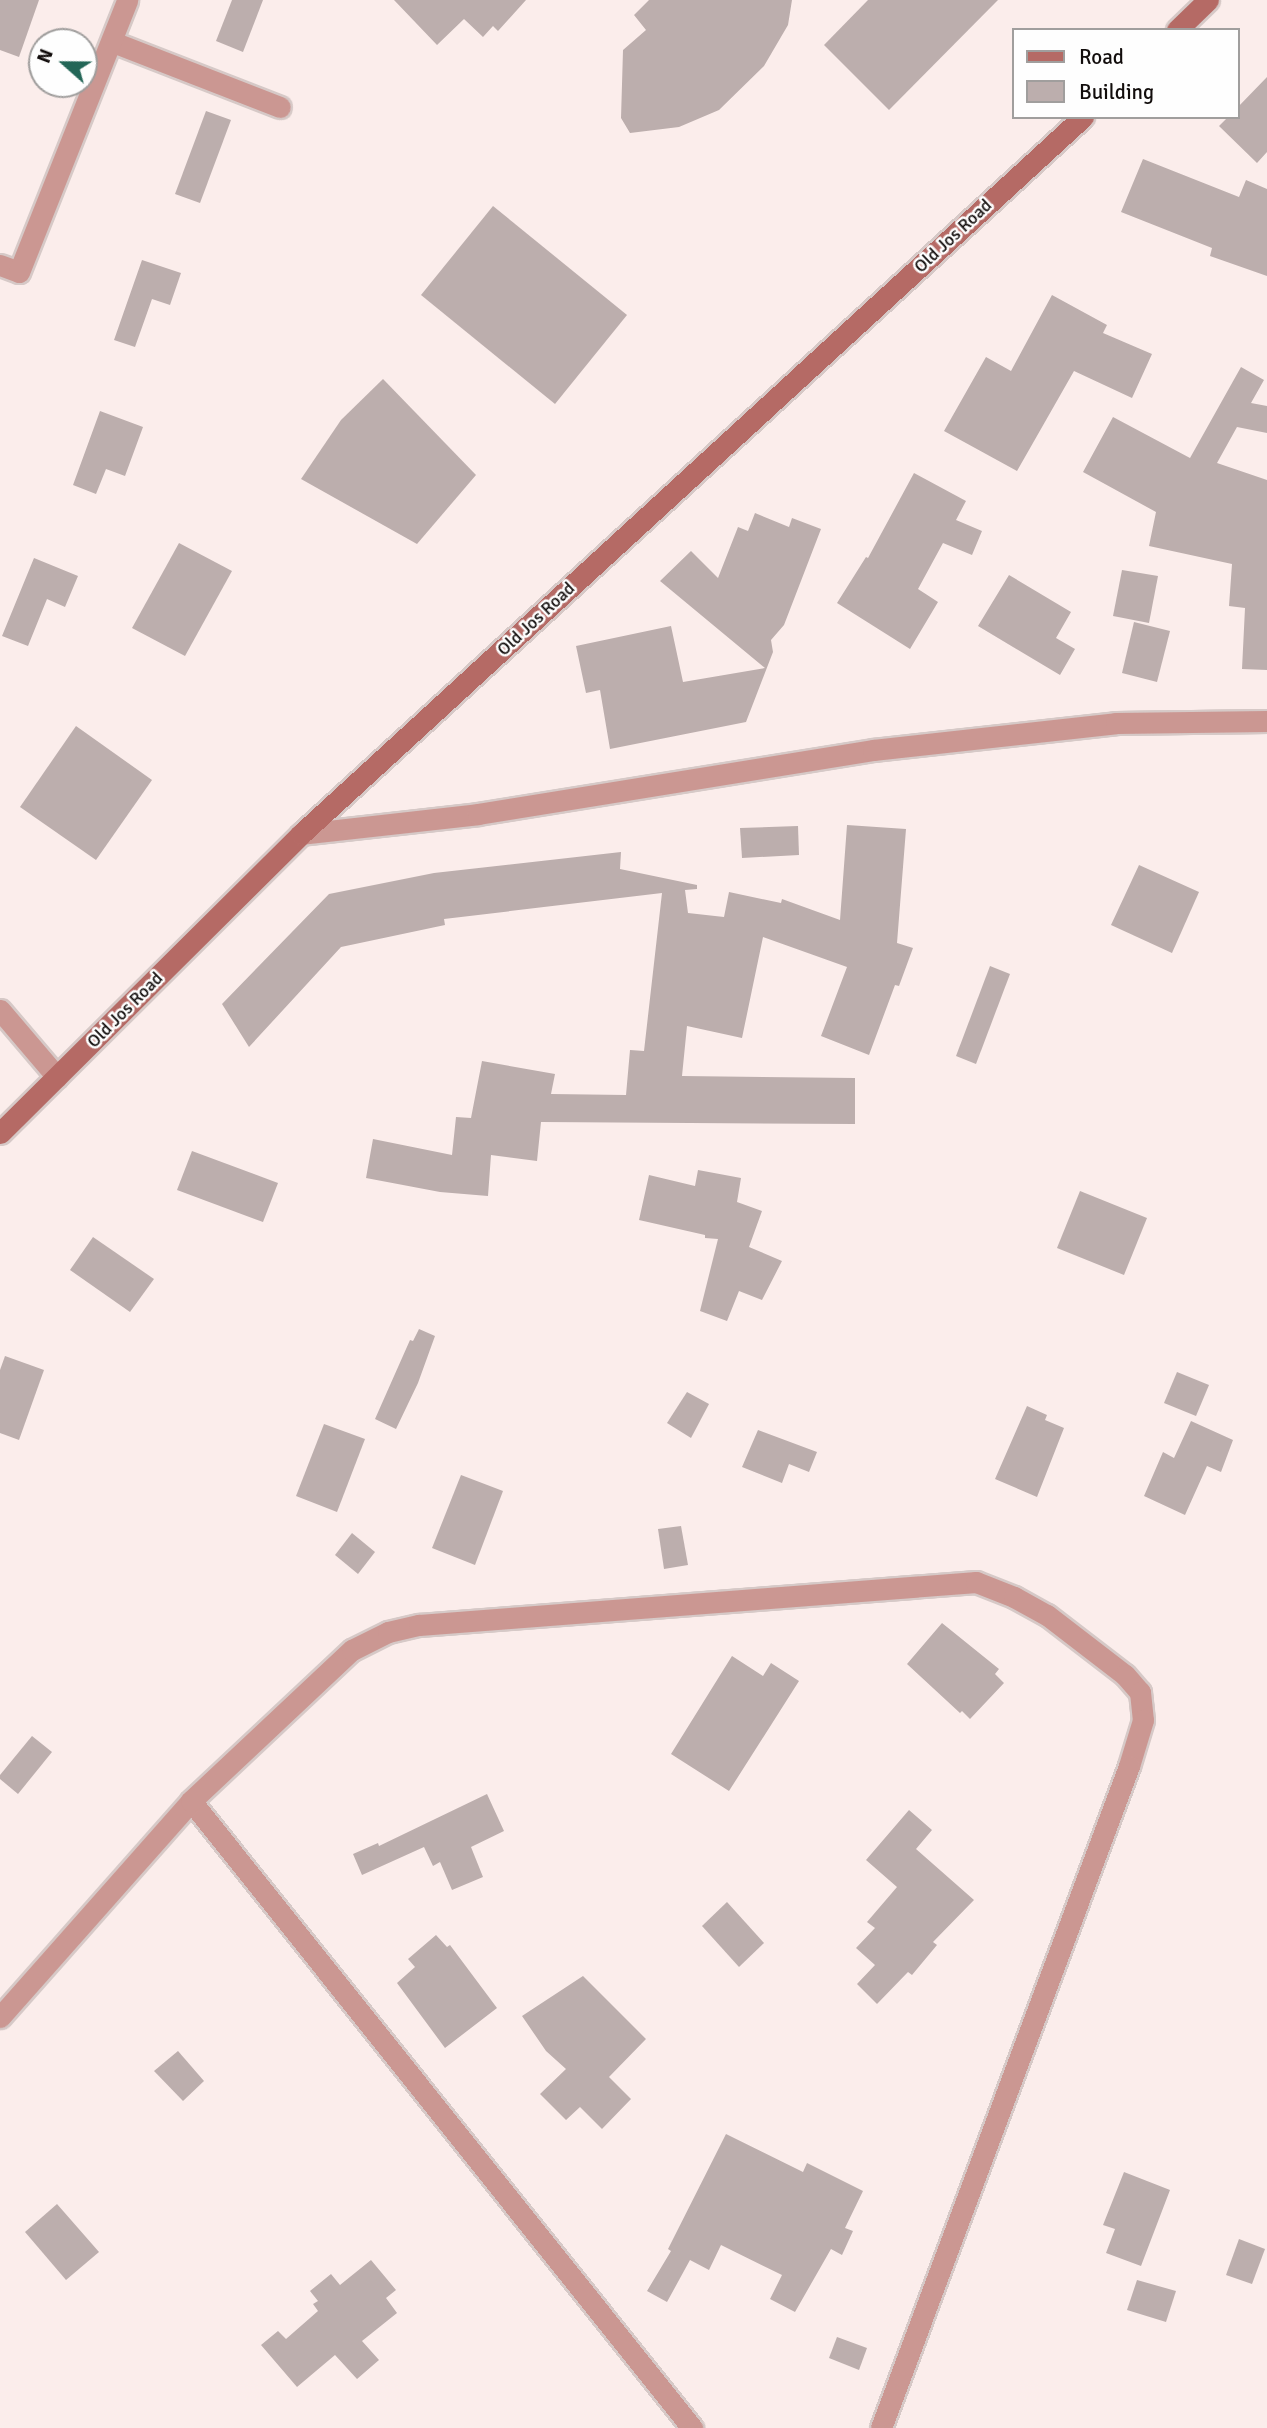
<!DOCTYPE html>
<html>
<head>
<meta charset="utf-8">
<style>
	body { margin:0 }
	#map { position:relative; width:1267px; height:2428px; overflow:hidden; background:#fbedeb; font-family:Signika,sans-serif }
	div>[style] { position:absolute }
	.building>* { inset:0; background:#bcaead }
	.roads { filter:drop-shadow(2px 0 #d6c9c7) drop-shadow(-2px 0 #d6c9c7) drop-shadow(0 2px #d6c9c7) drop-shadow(0 -2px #d6c9c7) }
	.street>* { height:21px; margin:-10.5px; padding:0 10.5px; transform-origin:10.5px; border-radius:10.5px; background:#cb9792 }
	.secondary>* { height:21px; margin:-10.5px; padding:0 10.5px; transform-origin:10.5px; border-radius:10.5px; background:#b56a65 }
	span { translate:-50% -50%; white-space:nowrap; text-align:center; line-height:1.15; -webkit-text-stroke:5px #fefefe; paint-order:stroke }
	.street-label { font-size:18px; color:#120d0c }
	.legend { position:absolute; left:1012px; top:28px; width:228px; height:91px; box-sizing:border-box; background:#fefefe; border:2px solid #a09e9d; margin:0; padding:9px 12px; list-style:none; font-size:21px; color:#120d0c }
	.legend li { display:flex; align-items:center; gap:14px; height:35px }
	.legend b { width:35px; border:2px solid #a09e9d }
	.north { position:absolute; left:28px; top:28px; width:70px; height:70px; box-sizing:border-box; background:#fefefe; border:2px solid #a09e9d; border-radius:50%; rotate:291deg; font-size:19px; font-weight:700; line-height:28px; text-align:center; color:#120d0c }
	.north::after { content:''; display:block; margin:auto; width:24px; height:32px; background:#236657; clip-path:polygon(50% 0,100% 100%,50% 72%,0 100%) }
</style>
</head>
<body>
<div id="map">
	<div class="building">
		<div style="clip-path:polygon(0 0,39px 0,19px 57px,0 50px)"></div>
		<div style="clip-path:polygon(232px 0,263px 0,243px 52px,216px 41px)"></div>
		<div style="clip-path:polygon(394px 0,526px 0,498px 31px,493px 26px,483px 37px,464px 19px,437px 45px)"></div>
		<div style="clip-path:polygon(649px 0,792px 0,788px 25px,764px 66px,719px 110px,679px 127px,630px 133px,621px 118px,623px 50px,646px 30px,634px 15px)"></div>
		<div style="clip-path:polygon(868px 0,998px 0,889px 110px,824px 45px)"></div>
		<div style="clip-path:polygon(1267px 77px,1267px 152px,1257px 163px,1219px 126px,1228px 117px,1237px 117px,1237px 108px)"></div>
		<div style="clip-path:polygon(206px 111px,231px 120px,200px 203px,175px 194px)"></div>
		<div style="clip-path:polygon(1143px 159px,1239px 197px,1246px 180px,1267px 189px,1267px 276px,1210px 256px,1212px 248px,1121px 212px)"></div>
		<div style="clip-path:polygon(493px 206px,627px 315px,555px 404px,421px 295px)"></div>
		<div style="clip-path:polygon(142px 260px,181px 273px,170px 305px,152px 299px,135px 347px,114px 340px)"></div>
		<div style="clip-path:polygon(1052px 295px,1107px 325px,1103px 333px,1152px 354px,1132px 398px,1074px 371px,1017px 471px,944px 431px,986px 357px,1011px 371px)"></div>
		<div style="clip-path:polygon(1241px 367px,1264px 380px,1251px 403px,1267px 406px,1267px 433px,1237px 427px,1217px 463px,1267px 480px,1267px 670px,1242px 669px,1245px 608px,1229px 606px,1232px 564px,1149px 546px,1156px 512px,1083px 472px,1113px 417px,1190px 458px)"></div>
		<div style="clip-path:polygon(383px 379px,476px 475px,417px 544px,301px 479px,341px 420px)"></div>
		<div style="clip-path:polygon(100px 411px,143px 427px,125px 476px,106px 469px,96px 494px,73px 485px)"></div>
		<div style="clip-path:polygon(914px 473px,966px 501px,956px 520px,982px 531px,972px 555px,943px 543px,918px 589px,938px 602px,910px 649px,837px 603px,866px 557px,868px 558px)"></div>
		<div style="clip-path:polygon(755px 513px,789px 527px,792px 518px,821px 529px,784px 625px,771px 640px,773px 652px,746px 722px,610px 749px,600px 690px,586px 693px,576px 646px,671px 626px,683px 682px,765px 668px,660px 581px,691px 551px,718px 578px,738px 527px,748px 531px)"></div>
		<div style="clip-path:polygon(179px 543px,232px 571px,185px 656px,132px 628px)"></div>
		<div style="clip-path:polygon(34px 558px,78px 576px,65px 607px,47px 599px,28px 646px,2px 636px)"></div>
		<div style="clip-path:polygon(1122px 570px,1158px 576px,1149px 623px,1113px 616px)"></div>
		<div style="clip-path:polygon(1009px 575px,1071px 612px,1056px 638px,1075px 649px,1060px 675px,978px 626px)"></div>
		<div style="clip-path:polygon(1134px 622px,1170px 631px,1157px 682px,1122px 673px)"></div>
		<div style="clip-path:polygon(76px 726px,152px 780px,96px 860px,20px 807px)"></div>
		<div style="clip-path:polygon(847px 825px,906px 829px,897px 943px,913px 948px,899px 986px,895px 985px,869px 1055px,821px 1036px,847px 967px,763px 937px,742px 1038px,687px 1026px,682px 1076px,855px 1078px,855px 1124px,541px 1122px,537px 1161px,491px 1155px,488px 1196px,440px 1192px,366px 1178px,373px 1139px,452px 1155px,456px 1117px,471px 1118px,482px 1061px,555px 1074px,551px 1094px,626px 1095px,630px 1050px,644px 1051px,662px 893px,444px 919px,445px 925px,341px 947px,249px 1047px,222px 1004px,329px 894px,434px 873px,621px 852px,620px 869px,697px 885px,697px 889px,685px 890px,688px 913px,724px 917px,729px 892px,781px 903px,782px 899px,840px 920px)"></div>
		<div style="clip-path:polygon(798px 826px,799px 855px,742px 858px,740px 828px)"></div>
		<div style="clip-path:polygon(1139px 865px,1199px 892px,1172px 953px,1111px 925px)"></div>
		<div style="clip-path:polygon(990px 966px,1010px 974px,976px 1064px,956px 1056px)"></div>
		<div style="clip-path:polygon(192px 1151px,278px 1183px,263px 1222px,177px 1190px)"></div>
		<div style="clip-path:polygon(698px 1170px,741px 1178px,737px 1202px,762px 1211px,749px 1247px,782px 1261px,762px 1300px,739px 1291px,727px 1321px,700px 1311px,718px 1239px,705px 1238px,705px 1235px,639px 1220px,649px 1175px,695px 1186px)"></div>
		<div style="clip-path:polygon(1080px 1191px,1147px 1218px,1124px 1275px,1057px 1248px)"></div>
		<div style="clip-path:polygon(93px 1237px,154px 1279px,130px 1312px,70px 1270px)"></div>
		<div style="clip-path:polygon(419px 1329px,435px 1336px,418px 1383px,396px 1429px,375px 1419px,410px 1340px,413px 1341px)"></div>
		<div style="clip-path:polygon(5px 1356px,44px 1370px,19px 1440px,0 1433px,0 1370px)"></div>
		<div style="clip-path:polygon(1177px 1372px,1209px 1385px,1196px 1416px,1164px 1403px)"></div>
		<div style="clip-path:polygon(687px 1392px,709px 1404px,691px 1438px,667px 1423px)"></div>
		<div style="clip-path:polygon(1027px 1406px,1047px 1415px,1045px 1420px,1064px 1428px,1037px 1497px,995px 1479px)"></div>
		<div style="clip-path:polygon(1191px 1421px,1233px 1440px,1221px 1472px,1207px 1466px,1185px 1515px,1144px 1496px,1163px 1452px,1174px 1458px)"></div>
		<div style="clip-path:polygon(324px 1424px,365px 1439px,337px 1512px,296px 1496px)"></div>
		<div style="clip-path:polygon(758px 1430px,817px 1452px,809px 1472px,789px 1464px,782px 1483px,742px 1467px)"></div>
		<div style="clip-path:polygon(461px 1475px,503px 1491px,475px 1565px,432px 1548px)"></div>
		<div style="clip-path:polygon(681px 1526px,688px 1565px,664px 1569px,658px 1529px)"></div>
		<div style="clip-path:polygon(352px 1533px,375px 1552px,358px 1574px,335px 1555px)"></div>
		<div style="clip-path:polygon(942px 1623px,999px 1669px,995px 1674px,1004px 1683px,970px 1719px,962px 1711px,960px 1713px,907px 1664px)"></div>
		<div style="clip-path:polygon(732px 1656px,763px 1676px,771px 1663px,799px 1681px,729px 1791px,671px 1754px)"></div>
		<div style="clip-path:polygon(32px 1736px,52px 1752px,18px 1794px,0 1779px,0 1775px)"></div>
		<div style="clip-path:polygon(487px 1794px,504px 1831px,471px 1847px,483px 1877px,452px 1890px,440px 1862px,433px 1866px,424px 1847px,362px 1875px,353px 1854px,378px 1843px,379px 1846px)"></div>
		<div style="clip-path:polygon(909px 1810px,932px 1830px,916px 1849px,974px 1900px,933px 1942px,937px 1945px,912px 1975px,908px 1972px,877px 2004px,857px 1984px,875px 1965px,856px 1948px,875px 1928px,867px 1922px,897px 1887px,866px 1860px)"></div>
		<div style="clip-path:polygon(727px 1902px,764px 1943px,739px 1967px,702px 1926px)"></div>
		<div style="clip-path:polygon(436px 1935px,447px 1947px,450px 1945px,497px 2008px,445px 2048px,397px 1983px,415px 1967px,408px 1959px)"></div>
		<div style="clip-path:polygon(583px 1976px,646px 2039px,609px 2077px,631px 2099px,602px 2129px,580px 2107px,566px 2120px,540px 2094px,566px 2069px,546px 2051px,522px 2016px)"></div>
		<div style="clip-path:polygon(178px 2051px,204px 2081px,183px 2101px,154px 2071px)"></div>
		<div style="clip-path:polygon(726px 2134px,803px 2172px,807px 2163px,863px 2191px,845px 2228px,853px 2231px,842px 2255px,831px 2249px,795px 2312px,770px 2299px,782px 2275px,721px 2245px,709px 2270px,690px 2260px,667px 2302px,647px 2291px,671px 2251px,668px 2249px)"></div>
		<div style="clip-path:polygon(1124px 2172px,1170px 2190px,1141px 2266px,1106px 2253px,1115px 2229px,1103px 2225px)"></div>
		<div style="clip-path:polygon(57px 2204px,99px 2252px,66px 2280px,25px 2232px)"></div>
		<div style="clip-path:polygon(1239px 2239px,1265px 2249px,1252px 2284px,1226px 2275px)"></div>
		<div style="clip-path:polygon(371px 2260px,396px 2290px,386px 2298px,397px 2313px,362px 2341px,379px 2360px,357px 2379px,335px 2355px,297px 2387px,261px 2345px,278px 2331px,286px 2339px,318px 2311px,313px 2304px,318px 2301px,310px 2291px,331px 2274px,340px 2285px)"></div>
		<div style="clip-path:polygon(1137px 2280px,1176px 2291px,1166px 2322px,1127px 2310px)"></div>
		<div style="clip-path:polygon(837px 2337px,867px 2348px,859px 2370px,829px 2358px)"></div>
	</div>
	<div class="roads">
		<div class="street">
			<div style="left:113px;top:42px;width:179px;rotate:21.3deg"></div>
			<div style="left:0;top:265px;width:20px;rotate:20deg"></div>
			<div style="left:19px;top:272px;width:293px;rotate:-68.3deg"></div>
			<div style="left:301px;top:834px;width:178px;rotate:-6.4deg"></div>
			<div style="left:478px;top:814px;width:400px;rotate:-9.2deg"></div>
			<div style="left:873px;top:750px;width:244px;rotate:-6.3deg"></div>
			<div style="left:1116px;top:723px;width:151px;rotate:-0.8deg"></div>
			<div style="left:0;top:1010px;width:88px;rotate:49.6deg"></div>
			<div style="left:191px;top:1801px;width:803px;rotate:51.37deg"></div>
			<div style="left:0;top:2017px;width:288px;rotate:-48.5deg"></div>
			<div style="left:191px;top:1801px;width:221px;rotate:-43.2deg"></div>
			<div style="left:352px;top:1650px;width:40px;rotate:-26.6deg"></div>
			<div style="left:388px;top:1632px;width:32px;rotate:-13deg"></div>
			<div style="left:419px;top:1625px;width:559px;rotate:-4.41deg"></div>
			<div style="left:976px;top:1582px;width:41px;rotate:21.5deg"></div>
			<div style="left:1014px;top:1597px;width:38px;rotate:29deg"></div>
			<div style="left:1047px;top:1615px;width:98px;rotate:37.6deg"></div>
			<div style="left:1125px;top:1675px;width:23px;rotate:49deg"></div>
			<div style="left:1140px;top:1692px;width:28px;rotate:84deg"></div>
			<div style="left:1143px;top:1720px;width:48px;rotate:106.9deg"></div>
			<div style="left:1129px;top:1766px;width:707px;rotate:110.54deg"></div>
		</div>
		<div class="secondary">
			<div style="left:1177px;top:30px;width:43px;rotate:-44.1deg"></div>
			<div style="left:0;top:1133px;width:424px;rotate:-44.8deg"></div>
			<div style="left:301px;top:834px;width:1061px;rotate:-42.52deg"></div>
		</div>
	</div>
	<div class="street-label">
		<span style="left:953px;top:236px;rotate:-43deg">Old Jos Road</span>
		<span style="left:536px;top:619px;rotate:-43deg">Old Jos Road</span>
		<span style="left:125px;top:1010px;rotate:-45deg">Old Jos Road</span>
	</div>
	<ul class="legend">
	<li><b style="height:9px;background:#b56a65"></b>Road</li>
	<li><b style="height:19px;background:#bcaead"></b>Building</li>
	</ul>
	<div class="north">N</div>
</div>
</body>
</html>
